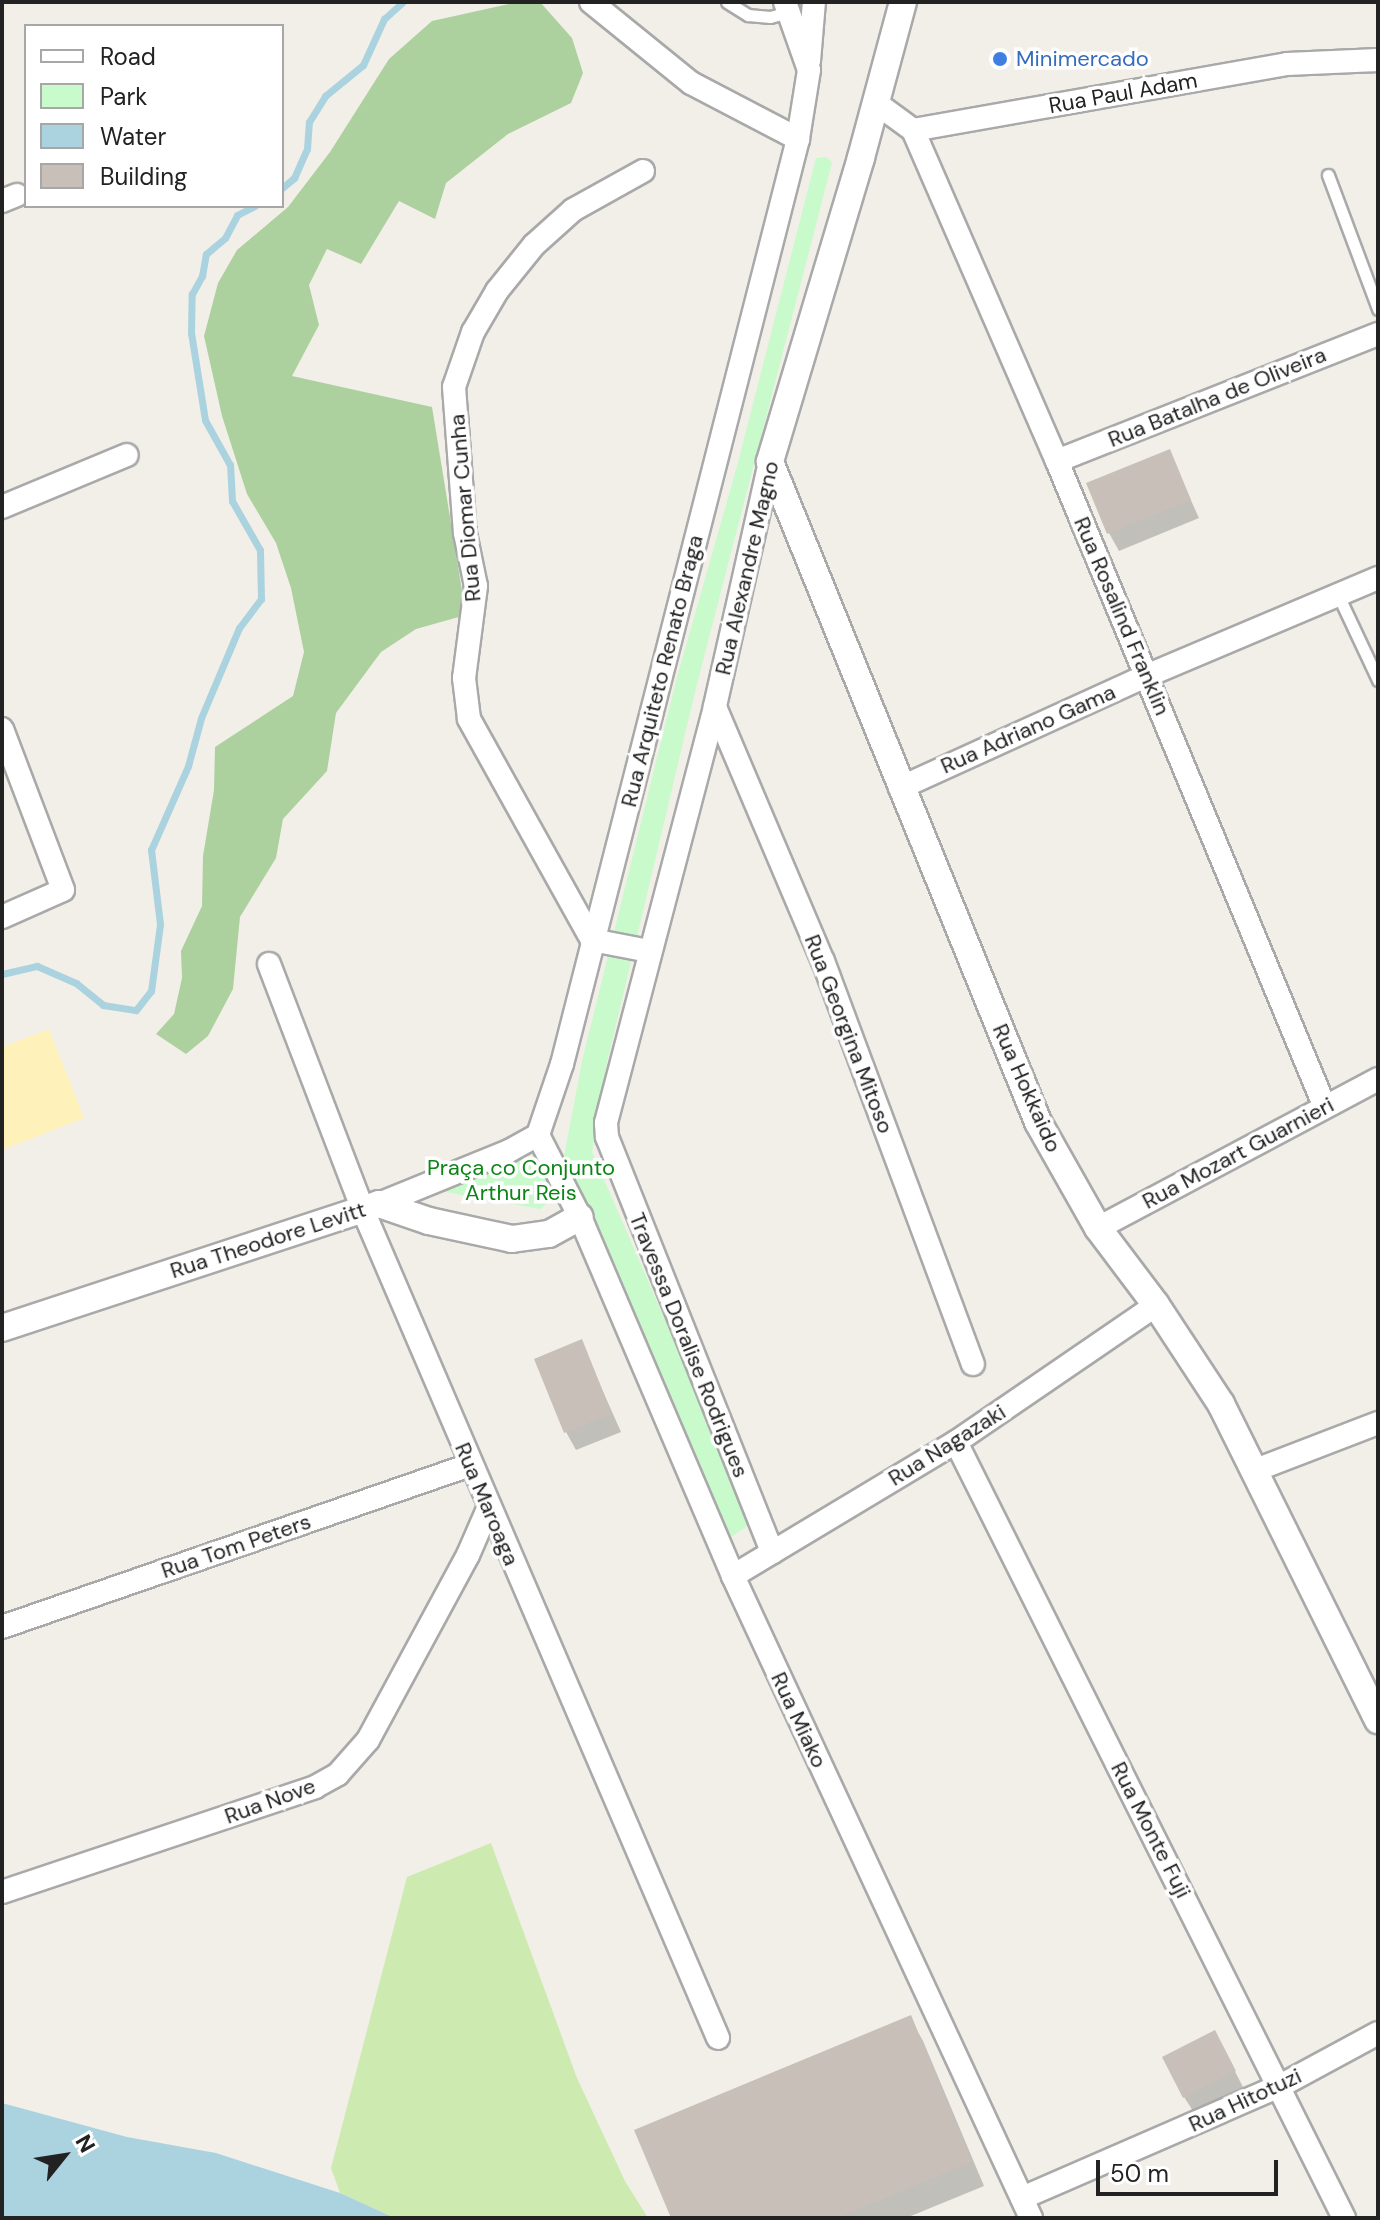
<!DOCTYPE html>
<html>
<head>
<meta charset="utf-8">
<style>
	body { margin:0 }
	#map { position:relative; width:1380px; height:2220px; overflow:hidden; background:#f2efe9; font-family:"DM Sans",sans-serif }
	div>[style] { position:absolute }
	.grass>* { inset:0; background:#cdebb0 }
	.forest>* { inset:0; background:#add19e }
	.sand>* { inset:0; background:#fff1ba }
	.park>* { inset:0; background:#c8facc }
	.water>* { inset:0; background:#aad3df }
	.shadow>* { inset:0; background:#0003 }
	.stream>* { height:7px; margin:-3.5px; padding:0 3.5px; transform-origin:3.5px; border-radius:3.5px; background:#aad3df }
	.building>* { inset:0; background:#c7bfb8 }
	.roads { filter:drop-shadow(2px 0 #a9a9a9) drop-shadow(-2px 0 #a9a9a9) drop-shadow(0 2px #a9a9a9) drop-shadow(0 -2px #a9a9a9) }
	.service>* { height:11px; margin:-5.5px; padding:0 5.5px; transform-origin:5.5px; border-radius:5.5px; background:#fff }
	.minor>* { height:22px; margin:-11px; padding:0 11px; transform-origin:11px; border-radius:11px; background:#fff }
	.tertiary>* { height:26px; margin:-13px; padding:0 13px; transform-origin:13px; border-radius:13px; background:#fff }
	.dots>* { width:22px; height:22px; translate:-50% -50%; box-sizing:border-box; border:4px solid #fff; border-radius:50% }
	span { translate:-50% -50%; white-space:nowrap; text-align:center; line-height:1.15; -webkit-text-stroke:7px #fff; paint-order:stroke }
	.shop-label { font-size:22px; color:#366cbe }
	.left { translate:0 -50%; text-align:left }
	.street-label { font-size:22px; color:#222 }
	.park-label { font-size:22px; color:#0c8416 }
	.frame { position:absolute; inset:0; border:4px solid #222; pointer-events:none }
	.legend { position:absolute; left:24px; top:24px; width:260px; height:184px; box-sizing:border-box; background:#fff; border:2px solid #a7a7a7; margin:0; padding:10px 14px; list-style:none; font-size:24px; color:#222 }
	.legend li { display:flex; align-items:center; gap:16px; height:40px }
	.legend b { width:40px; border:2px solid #a7a7a7 }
	.north { position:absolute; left:24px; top:2116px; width:80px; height:80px; -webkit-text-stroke:6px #fff; paint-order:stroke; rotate:60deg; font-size:22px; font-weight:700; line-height:32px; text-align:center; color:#222 }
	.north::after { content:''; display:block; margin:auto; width:28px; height:36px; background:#222; clip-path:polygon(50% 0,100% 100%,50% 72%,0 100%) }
	.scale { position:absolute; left:1096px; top:2160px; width:182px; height:36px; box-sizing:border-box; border:4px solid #222; border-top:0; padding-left:10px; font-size:24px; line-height:28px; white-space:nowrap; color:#222; -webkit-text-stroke:6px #fff; paint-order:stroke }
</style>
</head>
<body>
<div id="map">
	<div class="grass">
		<div style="clip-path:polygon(491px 1843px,577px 2078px,625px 2181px,648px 2218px,395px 2218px,340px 2193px,331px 2168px,407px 1877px)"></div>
	</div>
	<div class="forest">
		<div style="clip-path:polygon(518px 2px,540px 2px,572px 38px,583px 73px,571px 103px,508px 134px,446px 183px,435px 219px,399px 201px,361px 264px,327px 249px,309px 285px,319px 325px,292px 376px,432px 407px,466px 615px,416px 629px,381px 652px,336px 713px,327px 771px,283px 819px,276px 858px,240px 917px,233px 989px,208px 1036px,186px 1054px,156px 1034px,174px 1014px,182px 978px,181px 951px,202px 906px,203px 856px,214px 790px,215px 747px,293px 696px,304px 652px,291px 588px,276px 543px,247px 494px,222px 416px,204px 336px,218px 283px,237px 250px,288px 207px,330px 152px,389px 59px,432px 21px)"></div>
	</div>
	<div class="sand">
		<div style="clip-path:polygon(49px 1029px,84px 1118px,2px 1150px,2px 1047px)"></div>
	</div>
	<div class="park">
		<div style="clip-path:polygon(827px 157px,832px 163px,696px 688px,606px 1067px,592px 1152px,753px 1522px,731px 1537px,600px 1229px,579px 1192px,561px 1185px,554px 1198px,540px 1209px,423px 1188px,508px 1155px,526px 1155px,561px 1172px,582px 1061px,676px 681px,737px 466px,816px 158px)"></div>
	</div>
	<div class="water">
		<div style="clip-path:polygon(2px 2103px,127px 2137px,216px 2153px,340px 2193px,395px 2218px,2px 2218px)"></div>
	</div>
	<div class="shadow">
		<div style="clip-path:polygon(1169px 452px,1199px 518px,1119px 551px,1109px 533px)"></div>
		<div style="clip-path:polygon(581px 1342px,621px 1432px,576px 1450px,566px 1432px)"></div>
		<div style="clip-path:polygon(910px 2018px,923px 2041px,984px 2186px,906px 2218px,673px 2218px)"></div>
		<div style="clip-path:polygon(1224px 2050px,1244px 2089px,1195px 2114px,1184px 2097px)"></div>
	</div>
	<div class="stream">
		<div style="left:282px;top:188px;width:16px;rotate:-40deg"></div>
		<div style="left:294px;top:178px;width:32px;rotate:-66deg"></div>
		<div style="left:307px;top:149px;width:27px;rotate:-86deg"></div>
		<div style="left:309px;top:122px;width:31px;rotate:-58deg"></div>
		<div style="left:325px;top:96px;width:49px;rotate:-39.2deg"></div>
		<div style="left:363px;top:65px;width:51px;rotate:-65.5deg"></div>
		<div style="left:384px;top:19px;width:25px;rotate:-42deg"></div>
		<div style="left:2px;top:974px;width:36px;rotate:-13deg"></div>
		<div style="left:37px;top:966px;width:43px;rotate:23.6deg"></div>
		<div style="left:76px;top:983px;width:35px;rotate:39deg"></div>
		<div style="left:103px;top:1005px;width:33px;rotate:9deg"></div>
		<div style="left:136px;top:1010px;width:24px;rotate:-52deg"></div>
		<div style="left:151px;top:991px;width:68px;rotate:-82.3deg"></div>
		<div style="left:160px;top:924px;width:75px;rotate:-96.9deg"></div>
		<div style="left:151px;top:850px;width:92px;rotate:-66.2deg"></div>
		<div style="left:188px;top:766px;width:50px;rotate:-74.8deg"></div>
		<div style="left:201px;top:718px;width:98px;rotate:-67.1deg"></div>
		<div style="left:239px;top:628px;width:36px;rotate:-53deg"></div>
		<div style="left:261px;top:599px;width:49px;rotate:-91.2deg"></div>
		<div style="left:260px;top:550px;width:56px;rotate:-119.7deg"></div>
		<div style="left:232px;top:501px;width:36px;rotate:-93deg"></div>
		<div style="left:230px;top:465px;width:51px;rotate:-119.1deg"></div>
		<div style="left:205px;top:420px;width:88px;rotate:-99.1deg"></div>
		<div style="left:191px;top:333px;width:39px;rotate:-89deg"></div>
		<div style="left:192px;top:294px;width:21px;rotate:-61deg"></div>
		<div style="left:202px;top:276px;width:22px;rotate:-80deg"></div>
		<div style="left:206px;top:254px;width:25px;rotate:-40deg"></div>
		<div style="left:225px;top:238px;width:26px;rotate:-62deg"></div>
		<div style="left:237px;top:215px;width:20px;rotate:-27deg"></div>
	</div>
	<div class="building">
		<div style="clip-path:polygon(1170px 449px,1191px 500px,1107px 534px,1086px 483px)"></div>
		<div style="clip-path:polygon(582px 1339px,612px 1414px,564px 1433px,534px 1359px)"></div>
		<div style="clip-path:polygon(911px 2015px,972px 2162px,837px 2218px,671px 2218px,634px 2130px)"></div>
		<div style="clip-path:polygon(1215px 2030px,1236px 2071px,1183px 2098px,1162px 2057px)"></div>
	</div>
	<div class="roads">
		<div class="service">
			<div style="left:727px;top:2px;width:25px;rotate:32deg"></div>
			<div style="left:748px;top:15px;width:22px;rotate:5deg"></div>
			<div style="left:770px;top:17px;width:20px;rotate:-15deg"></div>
			<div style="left:1328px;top:175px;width:143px;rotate:69.5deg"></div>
			<div style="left:1338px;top:595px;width:94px;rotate:64.8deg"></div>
		</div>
		<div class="minor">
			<div style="left:591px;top:2px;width:129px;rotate:39deg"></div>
			<div style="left:691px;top:83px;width:121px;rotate:27.6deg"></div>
			<div style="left:785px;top:2px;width:72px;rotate:70.6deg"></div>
			<div style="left:809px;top:70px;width:70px;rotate:99.1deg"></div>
			<div style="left:798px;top:139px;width:955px;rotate:104.31deg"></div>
			<div style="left:562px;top:1064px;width:75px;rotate:108.7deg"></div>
			<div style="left:538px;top:1135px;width:92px;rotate:62.9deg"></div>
			<div style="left:580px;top:1217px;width:390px;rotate:66.9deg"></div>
			<div style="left:733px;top:1576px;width:708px;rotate:65.1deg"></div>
			<div style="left:809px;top:61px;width:59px;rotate:-85.2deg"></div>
			<div style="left:876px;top:103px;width:46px;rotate:36.1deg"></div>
			<div style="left:913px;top:130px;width:380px;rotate:-10deg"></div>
			<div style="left:1287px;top:64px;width:91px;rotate:-2.5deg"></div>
			<div style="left:913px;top:130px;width:361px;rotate:66.5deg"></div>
			<div style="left:1057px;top:461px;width:697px;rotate:67.48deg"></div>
			<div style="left:643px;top:171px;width:80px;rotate:150.9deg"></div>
			<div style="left:573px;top:210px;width:52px;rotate:138.1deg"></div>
			<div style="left:534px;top:245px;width:59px;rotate:128.8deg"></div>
			<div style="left:497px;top:291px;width:48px;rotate:120.3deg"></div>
			<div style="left:473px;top:332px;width:58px;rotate:109.1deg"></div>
			<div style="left:454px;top:387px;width:146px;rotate:85.7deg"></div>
			<div style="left:465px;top:533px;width:54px;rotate:78.3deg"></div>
			<div style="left:476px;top:586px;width:93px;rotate:97.4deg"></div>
			<div style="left:464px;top:678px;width:41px;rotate:83deg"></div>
			<div style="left:469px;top:719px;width:253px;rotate:60.9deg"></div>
			<div style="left:592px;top:940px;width:58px;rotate:10.9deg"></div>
			<div style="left:2px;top:201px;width:16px;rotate:-22deg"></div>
			<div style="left:1057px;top:461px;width:345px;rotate:-21.6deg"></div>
			<div style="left:770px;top:462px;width:251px;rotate:102.7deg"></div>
			<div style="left:715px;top:707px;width:430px;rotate:104.7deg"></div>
			<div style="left:606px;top:1123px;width:14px;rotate:86deg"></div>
			<div style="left:607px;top:1137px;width:447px;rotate:68.3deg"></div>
			<div style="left:2px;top:507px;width:135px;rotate:-22.6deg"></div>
			<div style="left:715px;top:707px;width:276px;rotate:67deg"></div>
			<div style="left:823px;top:961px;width:430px;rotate:69.6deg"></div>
			<div style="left:2px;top:729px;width:172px;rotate:69.2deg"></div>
			<div style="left:63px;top:890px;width:67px;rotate:156.1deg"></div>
			<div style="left:900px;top:788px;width:270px;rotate:-24.5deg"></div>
			<div style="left:1146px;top:676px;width:252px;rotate:-22.9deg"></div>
			<div style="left:269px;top:964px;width:261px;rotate:69.1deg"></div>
			<div style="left:362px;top:1208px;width:903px;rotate:66.78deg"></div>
			<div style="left:379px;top:1204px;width:140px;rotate:-22.2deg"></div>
			<div style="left:509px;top:1151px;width:33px;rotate:-29deg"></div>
			<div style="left:1098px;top:1228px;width:317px;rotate:-28deg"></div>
			<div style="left:956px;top:1442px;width:868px;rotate:63.43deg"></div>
			<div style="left:1253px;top:1471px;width:134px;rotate:-21deg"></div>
			<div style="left:733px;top:1576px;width:260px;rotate:-31deg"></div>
			<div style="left:956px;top:1442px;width:242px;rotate:-34.4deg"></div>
			<div style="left:2px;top:1627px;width:496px;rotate:-19.1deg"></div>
			<div style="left:2px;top:1892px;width:330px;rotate:-18.5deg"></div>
			<div style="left:315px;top:1787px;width:26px;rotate:-29deg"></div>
			<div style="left:338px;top:1774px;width:45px;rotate:-48.6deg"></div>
			<div style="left:368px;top:1740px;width:210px;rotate:-61.6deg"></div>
			<div style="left:468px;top:1555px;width:50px;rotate:-66.5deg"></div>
			<div style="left:1022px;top:2198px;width:281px;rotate:-23.5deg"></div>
			<div style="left:1280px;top:2086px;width:111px;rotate:-28.4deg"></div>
		</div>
		<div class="tertiary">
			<div style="left:903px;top:2px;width:162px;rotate:105.1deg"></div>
			<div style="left:861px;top:158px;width:317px;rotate:106.7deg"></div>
			<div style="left:770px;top:462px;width:712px;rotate:67.9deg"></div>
			<div style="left:1038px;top:1122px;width:122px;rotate:60.5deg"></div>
			<div style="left:1098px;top:1228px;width:96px;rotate:53deg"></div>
			<div style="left:1156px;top:1305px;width:118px;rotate:56.7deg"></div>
			<div style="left:1221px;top:1404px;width:353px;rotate:63.6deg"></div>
			<div style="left:2px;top:1328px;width:397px;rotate:-18.2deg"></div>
			<div style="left:379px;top:1204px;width:53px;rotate:18.8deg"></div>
			<div style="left:429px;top:1221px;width:85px;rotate:12.2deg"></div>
			<div style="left:512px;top:1239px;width:37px;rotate:-8deg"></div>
			<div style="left:549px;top:1234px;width:35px;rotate:-29deg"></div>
		</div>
	</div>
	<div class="dots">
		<div style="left:1000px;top:59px;background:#3f7fe0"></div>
	</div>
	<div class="shop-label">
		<span class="left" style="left:1016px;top:59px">Minimercado</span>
	</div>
	<div class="street-label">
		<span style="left:1123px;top:93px;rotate:-10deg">Rua Paul Adam</span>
		<span style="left:1217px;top:397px;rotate:-22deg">Rua Batalha de Oliveira</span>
		<span style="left:465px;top:508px;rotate:-95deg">Rua Diomar Cunha</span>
		<span style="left:747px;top:568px;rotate:-77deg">Rua Alexandre Magno</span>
		<span style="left:1122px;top:616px;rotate:67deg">Rua Rosalind Franklin</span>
		<span style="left:662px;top:671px;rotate:-76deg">Rua Arquiteto Renato Braga</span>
		<span style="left:1028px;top:729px;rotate:-24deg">Rua Adriano Gama</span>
		<span style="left:849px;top:1034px;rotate:69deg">Rua Georgina Mitoso</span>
		<span style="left:1027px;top:1088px;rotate:66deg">Rua Hokkaido</span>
		<span style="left:1238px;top:1153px;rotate:-28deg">Rua Mozart Guarnieri</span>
		<span style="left:268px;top:1240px;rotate:-18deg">Rua Theodore Levitt</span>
		<span style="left:689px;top:1345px;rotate:68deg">Travessa Doralise Rodrigues</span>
		<span style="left:947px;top:1445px;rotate:-32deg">Rua Nagazaki</span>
		<span style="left:487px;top:1504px;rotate:67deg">Rua Maroaga</span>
		<span style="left:236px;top:1546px;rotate:-19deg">Rua Tom Peters</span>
		<span style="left:799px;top:1720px;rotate:65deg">Rua Miako</span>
		<span style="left:270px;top:1801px;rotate:-20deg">Rua Nove</span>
		<span style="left:1151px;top:1830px;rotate:63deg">Rua Monte Fuji</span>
		<span style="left:1245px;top:2100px;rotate:-25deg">Rua Hitotuzi</span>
	</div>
	<div class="park-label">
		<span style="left:521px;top:1180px">Praça co Conjunto<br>Arthur Reis</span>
	</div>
	<div class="frame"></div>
	<ul class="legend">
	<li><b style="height:10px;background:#fff"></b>Road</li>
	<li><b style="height:22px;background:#c8facc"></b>Park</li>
	<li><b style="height:22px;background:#aad3df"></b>Water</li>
	<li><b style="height:22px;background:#c7bfb8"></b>Building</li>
	</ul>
	<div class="north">N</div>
	<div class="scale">50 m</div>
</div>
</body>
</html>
